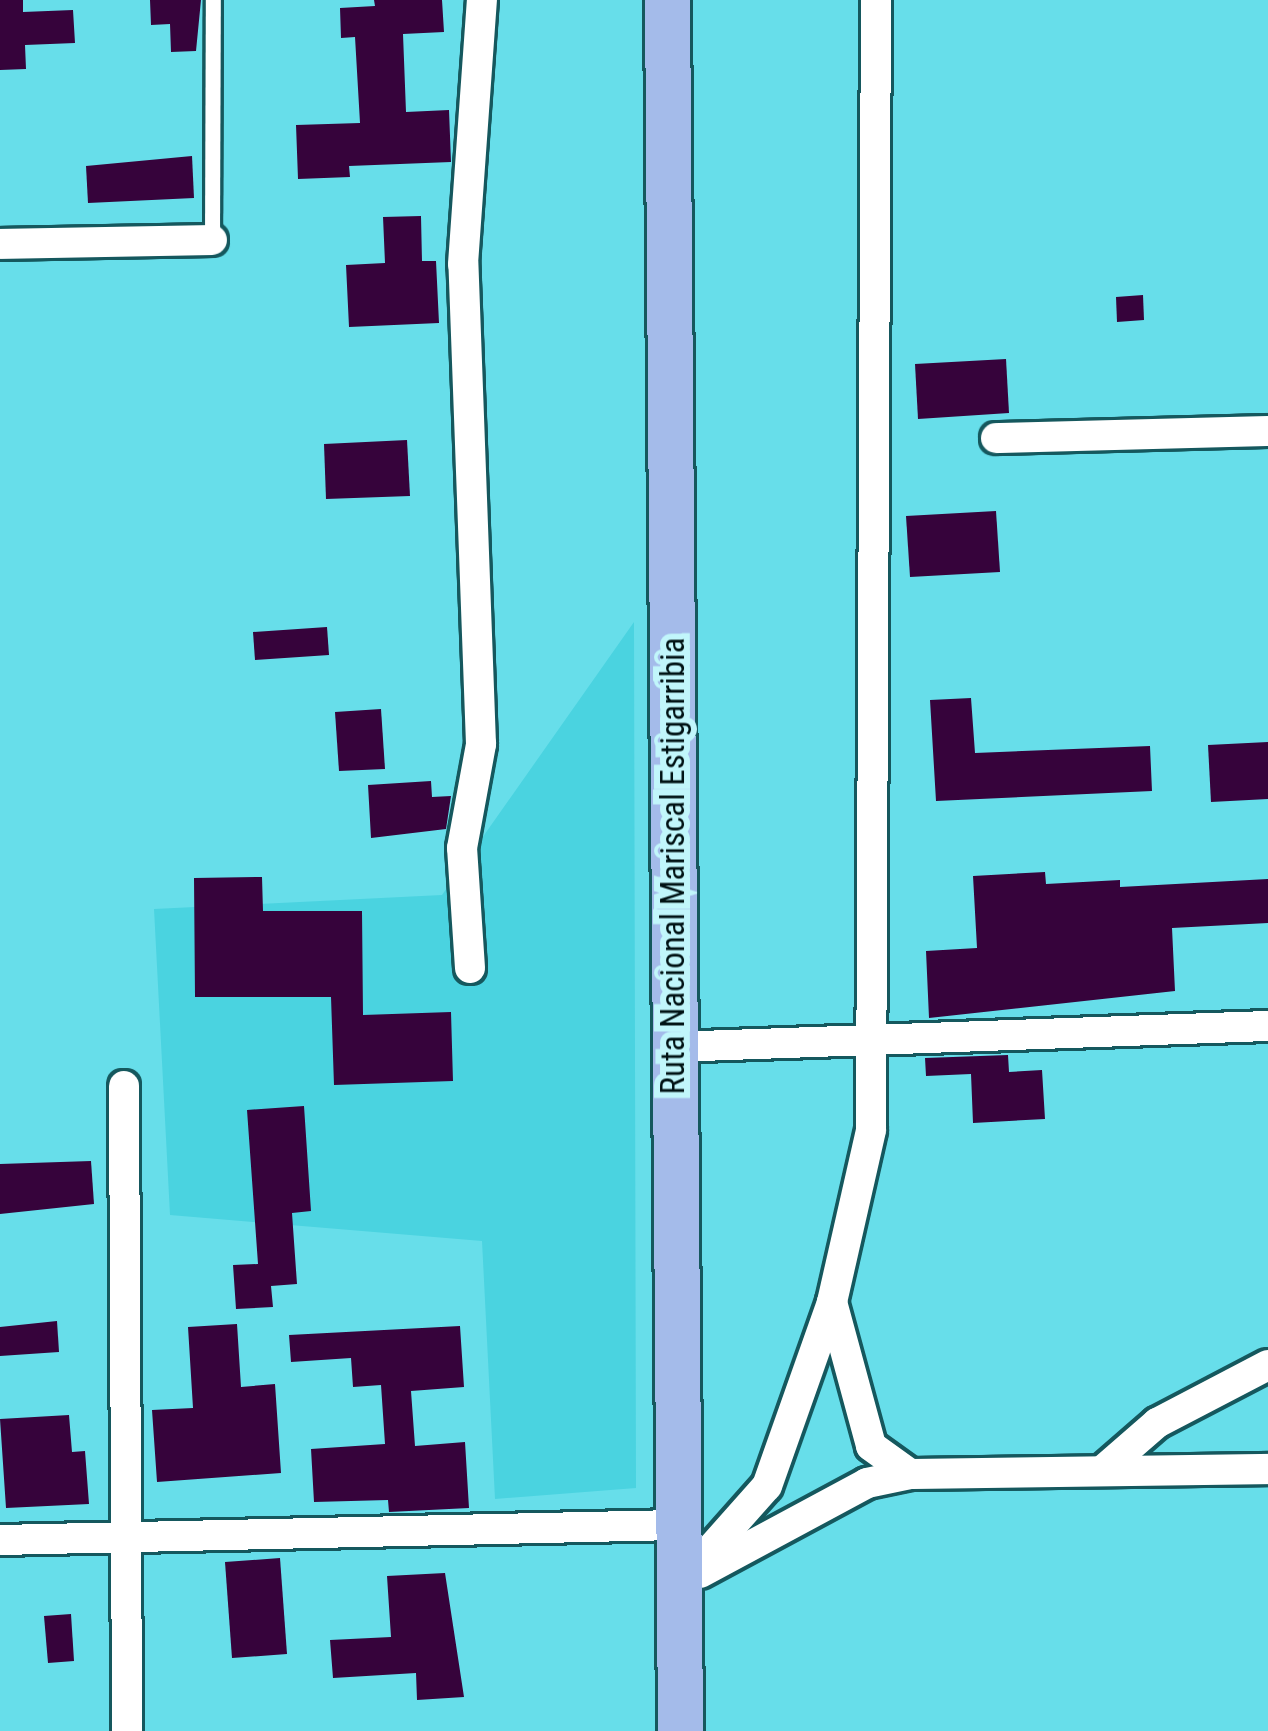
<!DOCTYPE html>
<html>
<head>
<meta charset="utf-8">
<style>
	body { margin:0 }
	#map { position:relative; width:1268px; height:1731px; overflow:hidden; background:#67deea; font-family:"Roboto Condensed",sans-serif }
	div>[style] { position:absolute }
	.built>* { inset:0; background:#4ad3e0 }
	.building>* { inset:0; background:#36033b }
	.roads { filter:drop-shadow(3px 0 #15585e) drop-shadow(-3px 0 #15585e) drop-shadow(0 3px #15585e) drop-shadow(0 -3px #15585e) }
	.service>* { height:15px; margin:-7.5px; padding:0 7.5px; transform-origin:7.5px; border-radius:7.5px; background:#fff }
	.minor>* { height:30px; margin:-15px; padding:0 15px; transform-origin:15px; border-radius:15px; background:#fff }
	.primary>* { height:45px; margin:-22.5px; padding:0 22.5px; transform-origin:22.5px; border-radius:22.5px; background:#a4bbea }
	span { translate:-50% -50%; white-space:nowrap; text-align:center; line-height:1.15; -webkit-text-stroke:12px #c1f6fb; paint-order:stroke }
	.street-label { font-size:33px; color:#001214 }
</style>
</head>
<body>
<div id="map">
	<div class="built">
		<div style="clip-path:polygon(634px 622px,636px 1488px,495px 1499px,482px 1241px,170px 1215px,154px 909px,442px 895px)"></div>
	</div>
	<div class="building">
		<div style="clip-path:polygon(0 0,23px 0,23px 12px,73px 10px,75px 43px,25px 45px,26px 69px,0 70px)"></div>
		<div style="clip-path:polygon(150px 0,201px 0,196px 51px,171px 52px,170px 24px,151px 25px)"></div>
		<div style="clip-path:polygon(374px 0,442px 0,444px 32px,403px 34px,406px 112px,449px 110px,451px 162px,349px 166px,350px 177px,298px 179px,296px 125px,360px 123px,355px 37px,341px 38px,340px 8px,375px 6px)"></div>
		<div style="clip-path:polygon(192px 156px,194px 198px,88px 203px,86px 166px)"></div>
		<div style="clip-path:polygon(421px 216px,422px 261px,436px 261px,439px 323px,349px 327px,346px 265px,385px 263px,383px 217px)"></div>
		<div style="clip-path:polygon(1143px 295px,1144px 320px,1117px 322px,1116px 297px)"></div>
		<div style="clip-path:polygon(1006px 359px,1009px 413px,918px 419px,915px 364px)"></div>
		<div style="clip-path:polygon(407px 440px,410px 496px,326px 499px,324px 444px)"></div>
		<div style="clip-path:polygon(996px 511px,1000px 572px,910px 577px,906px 516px)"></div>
		<div style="clip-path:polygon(327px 627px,329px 655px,255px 660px,253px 632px)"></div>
		<div style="clip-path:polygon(971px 698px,975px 753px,1150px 746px,1152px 791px,936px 801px,930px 700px)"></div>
		<div style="clip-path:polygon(381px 709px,385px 769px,339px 771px,335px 712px)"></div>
		<div style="clip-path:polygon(1268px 742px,1268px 799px,1211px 802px,1208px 745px)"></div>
		<div style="clip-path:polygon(431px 781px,432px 797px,451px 796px,446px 829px,371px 838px,368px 785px)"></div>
		<div style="clip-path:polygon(1045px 872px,1046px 884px,1120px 880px,1120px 887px,1268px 879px,1268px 923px,1172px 928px,1175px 991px,929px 1018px,926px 951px,977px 948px,973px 876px)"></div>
		<div style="clip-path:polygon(262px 877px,263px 911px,362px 911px,363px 1015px,451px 1012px,453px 1081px,334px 1085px,331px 997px,195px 997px,194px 878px)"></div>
		<div style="clip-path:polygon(1008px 1055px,1009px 1072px,1042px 1070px,1045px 1119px,973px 1123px,971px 1074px,926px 1076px,925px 1058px)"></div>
		<div style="clip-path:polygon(304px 1106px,311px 1211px,292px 1213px,297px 1284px,271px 1286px,273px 1307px,236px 1309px,233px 1265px,258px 1264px,247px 1110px)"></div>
		<div style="clip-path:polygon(91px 1161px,94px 1204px,0 1214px,0 1164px)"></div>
		<div style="clip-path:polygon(57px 1321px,59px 1352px,0 1356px,0 1327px)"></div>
		<div style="clip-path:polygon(237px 1324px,241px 1387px,275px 1384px,281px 1473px,157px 1482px,152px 1410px,193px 1408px,188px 1327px)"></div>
		<div style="clip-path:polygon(460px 1326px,464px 1387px,411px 1391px,415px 1446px,465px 1442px,469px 1508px,389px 1512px,388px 1500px,314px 1502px,311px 1449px,385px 1444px,381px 1385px,353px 1387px,351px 1358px,291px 1362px,289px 1335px)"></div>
		<div style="clip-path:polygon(69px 1415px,72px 1452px,85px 1451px,89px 1504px,6px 1508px,0 1419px)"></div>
		<div style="clip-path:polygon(280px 1558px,287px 1654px,232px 1658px,225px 1562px)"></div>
		<div style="clip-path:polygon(445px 1573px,464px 1697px,417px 1700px,416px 1673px,333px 1678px,330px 1640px,391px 1637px,387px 1576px)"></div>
		<div style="clip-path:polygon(71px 1614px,74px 1661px,48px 1663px,44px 1616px)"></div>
	</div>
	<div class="roads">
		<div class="service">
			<div style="left:212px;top:240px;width:240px;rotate:-89.8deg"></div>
		</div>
		<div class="minor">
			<div style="left:0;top:244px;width:212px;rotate:-1.1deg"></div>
			<div style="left:996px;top:438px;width:272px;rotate:-1.5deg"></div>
			<div style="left:470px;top:968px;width:120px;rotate:-93.8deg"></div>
			<div style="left:462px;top:848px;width:106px;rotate:-79.6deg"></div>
			<div style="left:481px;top:744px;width:480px;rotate:-92.1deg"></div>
			<div style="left:463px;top:264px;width:265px;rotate:-85.9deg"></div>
			<div style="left:672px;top:1047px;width:596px;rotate:-2.02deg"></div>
			<div style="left:124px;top:1086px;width:645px;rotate:89.73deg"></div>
			<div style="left:832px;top:1302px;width:149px;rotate:74.8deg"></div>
			<div style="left:871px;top:1446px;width:48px;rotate:35.7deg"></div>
			<div style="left:1103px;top:1470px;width:72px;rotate:-41deg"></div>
			<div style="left:1157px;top:1423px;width:125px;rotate:-27.6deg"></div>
			<div style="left:0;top:1540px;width:679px;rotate:-1.27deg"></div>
			<div style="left:700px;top:1573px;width:190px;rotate:-28.3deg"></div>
			<div style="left:867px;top:1483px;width:44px;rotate:-11.8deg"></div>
			<div style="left:910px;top:1474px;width:358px;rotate:-0.8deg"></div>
			<div style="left:679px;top:1585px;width:132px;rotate:-48.4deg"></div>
			<div style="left:767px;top:1486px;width:195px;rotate:-70.5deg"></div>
			<div style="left:832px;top:1302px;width:176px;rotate:-77.2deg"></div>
			<div style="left:871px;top:1130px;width:1130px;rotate:-89.75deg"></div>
		</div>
		<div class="primary">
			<div style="left:667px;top:0;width:1731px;rotate:89.57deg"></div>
		</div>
	</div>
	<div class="street-label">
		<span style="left:673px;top:866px;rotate:-90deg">Ruta Nacional Mariscal Estigarribia</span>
	</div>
</div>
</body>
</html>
